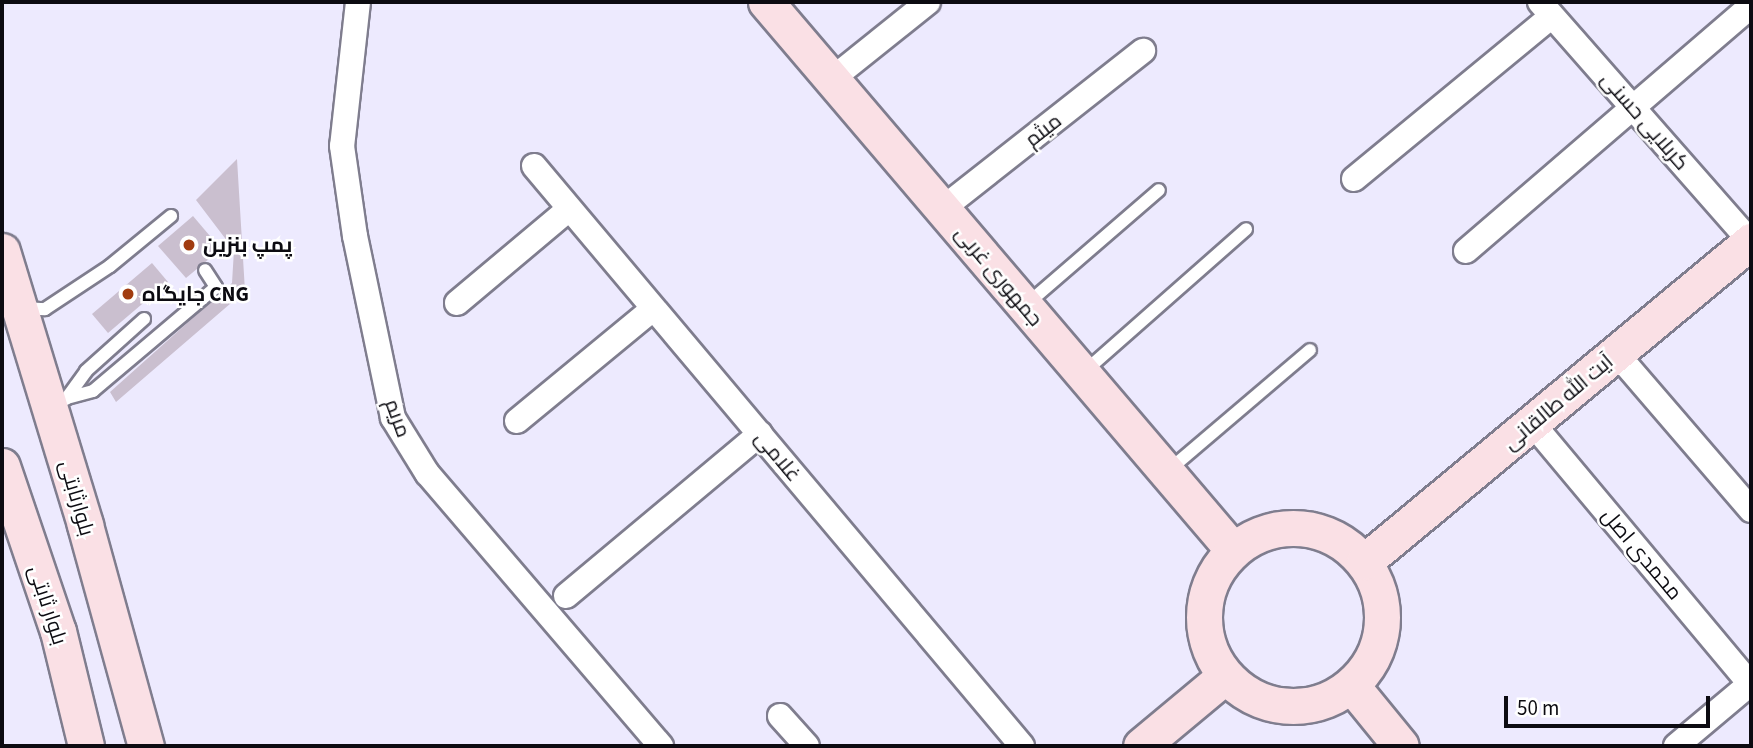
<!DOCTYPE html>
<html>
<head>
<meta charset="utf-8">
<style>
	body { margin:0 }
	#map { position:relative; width:1753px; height:748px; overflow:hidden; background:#edeafe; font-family:"Source Sans 3",Cairo,sans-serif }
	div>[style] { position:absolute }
	.building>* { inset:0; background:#cabfcf }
	.roads { filter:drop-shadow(2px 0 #7f7d8e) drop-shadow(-2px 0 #7f7d8e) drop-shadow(0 2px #7f7d8e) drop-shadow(0 -2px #7f7d8e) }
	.lane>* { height:12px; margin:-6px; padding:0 6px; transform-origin:6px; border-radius:6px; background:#fff }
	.street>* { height:24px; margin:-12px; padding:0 12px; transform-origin:12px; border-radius:12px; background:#fff }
	.secondary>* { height:35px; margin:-17.5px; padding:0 17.5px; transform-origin:17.5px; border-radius:17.5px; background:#fae0e5 }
	.secondary>.ring { margin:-17.5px; padding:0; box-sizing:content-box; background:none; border:35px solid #fae0e5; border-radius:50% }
	.dots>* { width:19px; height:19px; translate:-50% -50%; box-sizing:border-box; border:4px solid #fff; border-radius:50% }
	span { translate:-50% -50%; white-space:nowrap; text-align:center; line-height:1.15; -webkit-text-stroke:5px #fff; paint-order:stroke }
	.street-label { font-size:21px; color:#0c0b11 }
	.poi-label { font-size:21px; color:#0c0b11; font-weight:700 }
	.left { translate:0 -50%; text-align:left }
	.frame { position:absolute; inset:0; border:4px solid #0c0b11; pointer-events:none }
	.scale { position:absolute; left:1504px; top:696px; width:206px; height:32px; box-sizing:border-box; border:4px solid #0c0b11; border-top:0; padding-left:9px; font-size:21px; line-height:24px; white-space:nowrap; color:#0c0b11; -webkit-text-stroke:5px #fff; paint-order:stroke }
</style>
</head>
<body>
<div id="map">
	<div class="building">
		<div style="clip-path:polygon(237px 159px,245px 291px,116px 402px,110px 392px,232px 283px,234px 250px,196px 200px)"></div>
		<div style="clip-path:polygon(193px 216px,221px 249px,186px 278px,158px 246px)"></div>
		<div style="clip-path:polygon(152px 263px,168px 282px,108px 333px,92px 314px)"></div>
	</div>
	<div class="roads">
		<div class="lane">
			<div style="left:1027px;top:304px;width:174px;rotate:-40.8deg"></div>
			<div style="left:23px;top:308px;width:22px;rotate:3deg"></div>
			<div style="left:45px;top:309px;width:78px;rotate:-33.5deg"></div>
			<div style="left:110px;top:266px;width:79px;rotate:-39.3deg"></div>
			<div style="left:1084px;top:372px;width:216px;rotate:-41.4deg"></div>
			<div style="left:67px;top:398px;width:27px;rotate:-15deg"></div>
			<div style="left:93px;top:391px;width:161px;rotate:-40.2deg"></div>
			<div style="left:216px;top:287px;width:20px;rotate:-123deg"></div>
			<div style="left:66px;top:399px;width:34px;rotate:-54deg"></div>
			<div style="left:86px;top:371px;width:78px;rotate:-41.9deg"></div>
			<div style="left:1169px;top:470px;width:185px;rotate:-40.4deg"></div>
		</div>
		<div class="street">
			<div style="left:358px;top:2px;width:145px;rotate:96.3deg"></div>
			<div style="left:342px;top:146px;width:91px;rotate:81.8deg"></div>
			<div style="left:355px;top:236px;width:186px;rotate:78.2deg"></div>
			<div style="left:393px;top:418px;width:65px;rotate:58.3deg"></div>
			<div style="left:427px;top:473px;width:360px;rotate:49.4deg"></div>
			<div style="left:1540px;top:2px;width:320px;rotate:48.7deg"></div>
			<div style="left:832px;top:79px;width:123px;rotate:-38.7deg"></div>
			<div style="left:534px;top:166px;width:758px;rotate:49.92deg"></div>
			<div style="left:1354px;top:179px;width:256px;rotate:-39.5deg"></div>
			<div style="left:942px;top:209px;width:256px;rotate:-38.2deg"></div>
			<div style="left:1466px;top:251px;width:376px;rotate:-40.7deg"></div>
			<div style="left:457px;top:303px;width:146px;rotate:-40deg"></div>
			<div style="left:1616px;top:353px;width:207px;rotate:49.3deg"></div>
			<div style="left:517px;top:421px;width:176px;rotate:-39.5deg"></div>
			<div style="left:1532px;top:423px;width:341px;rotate:50.1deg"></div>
			<div style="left:566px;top:596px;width:253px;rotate:-39.9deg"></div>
			<div style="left:780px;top:716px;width:40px;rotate:48deg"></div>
			<div style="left:1676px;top:746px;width:97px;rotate:-40deg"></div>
		</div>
		<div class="secondary">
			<div style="left:766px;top:2px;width:720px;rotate:49.56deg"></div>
			<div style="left:2px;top:251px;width:286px;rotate:73.1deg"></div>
			<div style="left:85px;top:525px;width:229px;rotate:74.6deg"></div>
			<div style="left:2px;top:466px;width:174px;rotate:71.3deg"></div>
			<div style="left:58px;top:631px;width:118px;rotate:76.3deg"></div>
			<div class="ring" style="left:1204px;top:528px;width:143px;height:143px"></div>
			<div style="left:1364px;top:562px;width:503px;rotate:-39.67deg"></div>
			<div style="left:1352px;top:686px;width:77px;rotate:50.8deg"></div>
			<div style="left:1141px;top:746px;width:109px;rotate:-39.8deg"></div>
		</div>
	</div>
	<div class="dots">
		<div style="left:189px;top:245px;background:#a13c10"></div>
		<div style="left:128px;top:294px;background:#a13c10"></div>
	</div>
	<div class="street-label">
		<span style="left:1645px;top:121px;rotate:49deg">کربلایی حسنی</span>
		<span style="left:1043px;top:130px;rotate:-38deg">میثم</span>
		<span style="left:999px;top:276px;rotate:50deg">جمهوری غربی</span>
		<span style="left:1558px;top:402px;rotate:-40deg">آیت الله طالقانی</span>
		<span style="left:398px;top:418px;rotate:70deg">مریم</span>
		<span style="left:778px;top:456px;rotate:50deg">غلامی</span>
		<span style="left:77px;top:498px;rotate:74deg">بلوارثابتی</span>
		<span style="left:1642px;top:554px;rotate:50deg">محمدی اصل</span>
		<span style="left:48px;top:605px;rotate:72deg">بلوار ثابتی</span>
	</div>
	<div class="poi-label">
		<span class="left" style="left:203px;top:245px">پمپ بنزین</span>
		<span class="left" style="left:142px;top:294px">جایگاه CNG</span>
	</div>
	<div class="frame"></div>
	<div class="scale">50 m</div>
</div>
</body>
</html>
